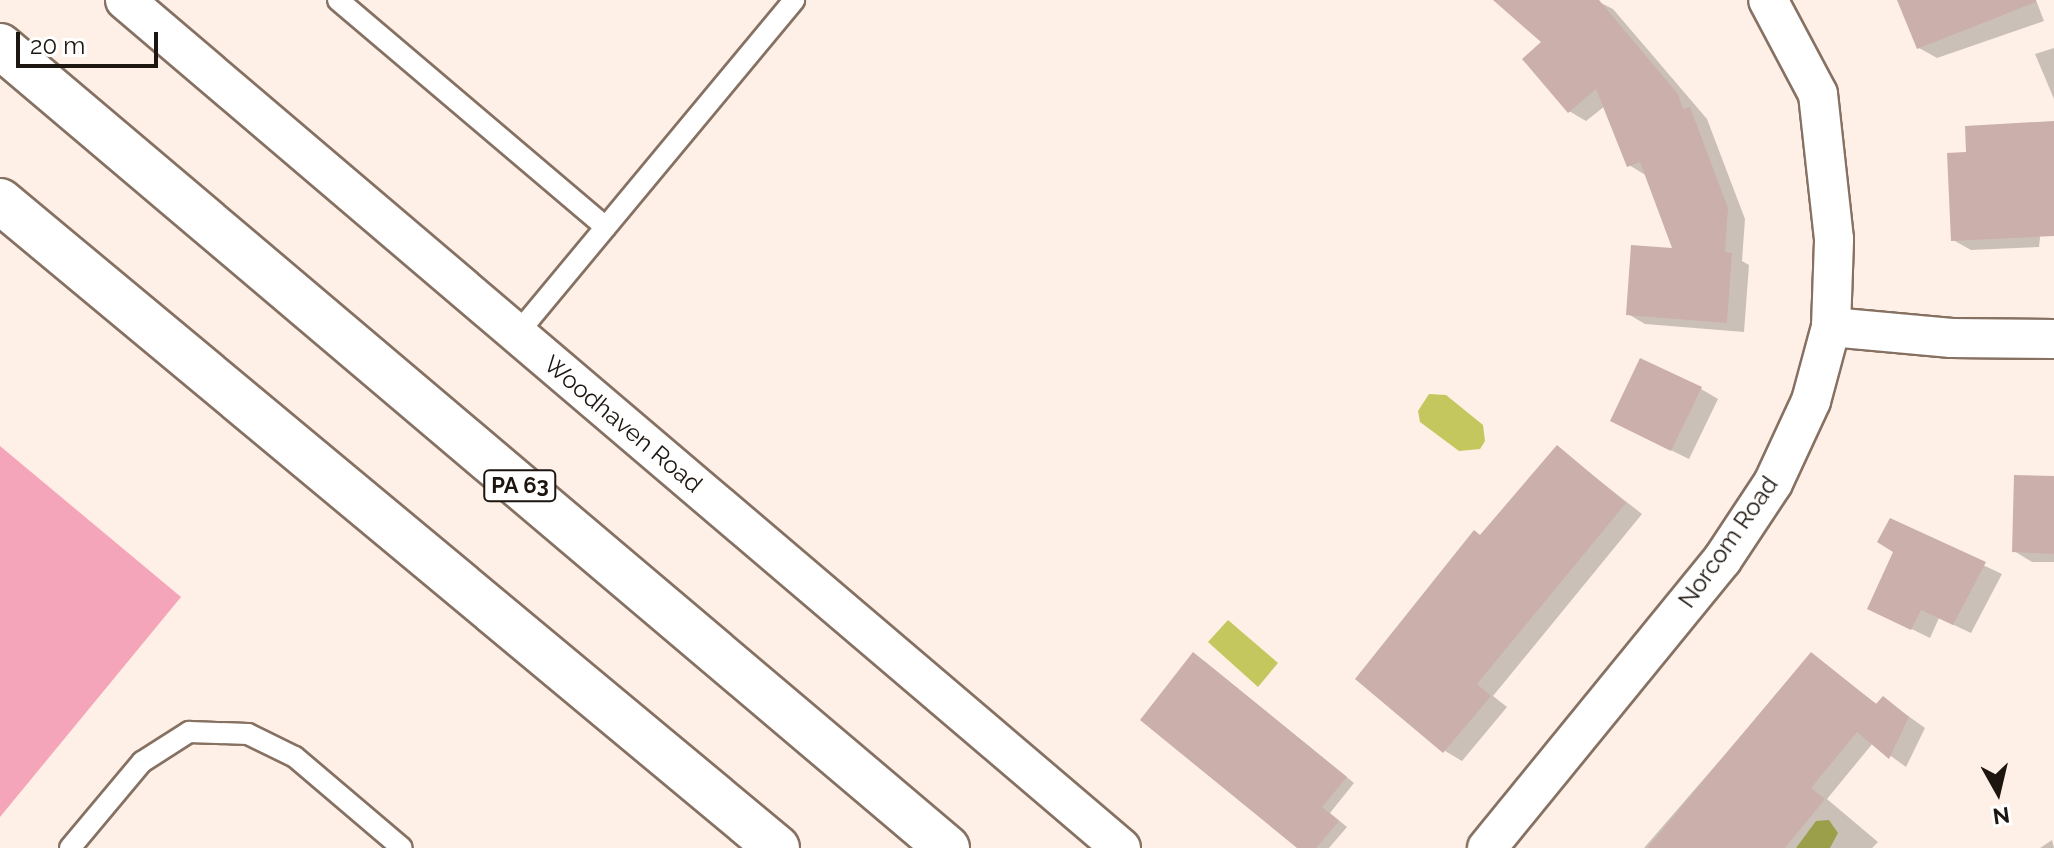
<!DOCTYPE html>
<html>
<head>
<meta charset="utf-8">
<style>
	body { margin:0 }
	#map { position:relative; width:2054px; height:848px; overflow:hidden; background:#fef0e6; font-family:Raleway,sans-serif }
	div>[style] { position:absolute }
	.green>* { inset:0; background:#f5a5ba }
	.water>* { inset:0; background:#c4c75d }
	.shadow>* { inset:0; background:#0003 }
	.building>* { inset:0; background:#cbafaa }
	.roads { filter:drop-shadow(2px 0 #867162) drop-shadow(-2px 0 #867162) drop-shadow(0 2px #867162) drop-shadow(0 -2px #867162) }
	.service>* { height:20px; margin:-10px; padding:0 10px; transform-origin:10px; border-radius:10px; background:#fff }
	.minor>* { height:38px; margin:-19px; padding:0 19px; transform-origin:19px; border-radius:19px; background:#fff }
	.motorway>* { height:44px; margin:-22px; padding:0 22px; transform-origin:22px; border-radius:22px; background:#fff }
	span { translate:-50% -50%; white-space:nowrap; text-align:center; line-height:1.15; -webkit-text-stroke:6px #fff; paint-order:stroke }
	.shield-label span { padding:2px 6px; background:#fff; border:2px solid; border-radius:6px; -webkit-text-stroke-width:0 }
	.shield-label { font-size:22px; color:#1d150f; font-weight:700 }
	.street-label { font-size:24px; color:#1d150f }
	.north { position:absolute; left:1958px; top:752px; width:80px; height:80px; -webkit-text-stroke:6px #fff; paint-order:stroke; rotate:172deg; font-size:22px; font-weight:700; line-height:32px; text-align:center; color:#1d150f }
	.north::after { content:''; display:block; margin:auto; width:28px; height:36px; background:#1d150f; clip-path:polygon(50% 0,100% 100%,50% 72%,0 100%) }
	.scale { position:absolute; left:16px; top:32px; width:142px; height:36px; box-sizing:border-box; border:4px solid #1d150f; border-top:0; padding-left:10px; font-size:24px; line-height:28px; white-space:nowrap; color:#1d150f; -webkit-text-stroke:6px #fff; paint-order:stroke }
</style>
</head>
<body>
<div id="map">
	<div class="green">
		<div style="clip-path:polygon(0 446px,181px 597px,0 817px)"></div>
	</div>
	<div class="water">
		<div style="clip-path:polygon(1429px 394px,1446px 395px,1483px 425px,1485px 441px,1480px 449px,1459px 451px,1420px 422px,1418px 411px)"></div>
		<div style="clip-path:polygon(1228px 620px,1278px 663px,1258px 687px,1208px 642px)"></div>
		<div style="clip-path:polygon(1829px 820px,1838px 833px,1830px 848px,1796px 848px,1816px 821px)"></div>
	</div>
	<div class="shadow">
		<div style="clip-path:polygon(1595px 0,1613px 9px,1707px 119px,1745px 219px,1742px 261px,1749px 265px,1744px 332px,1645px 324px,1628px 314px,1675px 250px,1647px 176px,1629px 165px,1605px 106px,1586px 121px,1569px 111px)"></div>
		<div style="clip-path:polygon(1899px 0,2036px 0,2044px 21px,1937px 58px,1919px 48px)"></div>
		<div style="clip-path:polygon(2054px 48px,2054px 99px,2035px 54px)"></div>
		<div style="clip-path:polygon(2054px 123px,2054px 159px,2050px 146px,2039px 247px,1971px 250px,1953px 240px,1968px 154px)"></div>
		<div style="clip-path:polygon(1701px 389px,1718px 399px,1689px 459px,1630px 430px)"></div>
		<div style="clip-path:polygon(1558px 448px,1642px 514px,1493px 696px,1507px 707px,1462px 761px,1445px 751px,1482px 537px)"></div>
		<div style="clip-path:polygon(2054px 478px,2054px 562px,2032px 562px,2014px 551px)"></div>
		<div style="clip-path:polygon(1890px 521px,2002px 574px,1971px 633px,1939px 618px,1930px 638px,1869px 608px,1896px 551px)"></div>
		<div style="clip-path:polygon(1811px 655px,1878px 705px,1883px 698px,1925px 728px,1906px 767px,1873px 743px,1827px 799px,1878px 842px,1872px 848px,1644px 848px)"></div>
		<div style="clip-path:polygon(1203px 660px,1354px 783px,1330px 813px,1347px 827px,1329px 848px,1300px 848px)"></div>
		<div style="clip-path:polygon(2052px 840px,2054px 848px,2040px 848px)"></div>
	</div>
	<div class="building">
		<div style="clip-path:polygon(1493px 0,1599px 0,1678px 94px,1683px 109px,1690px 107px,1728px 208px,1725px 252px,1732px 253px,1727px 323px,1626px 315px,1631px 245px,1672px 248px,1640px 162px,1627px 167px,1596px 89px,1568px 113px,1522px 59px,1541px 42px)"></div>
		<div style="clip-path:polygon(1897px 0,2036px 0,2036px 2px,1917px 49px)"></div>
		<div style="clip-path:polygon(2054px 121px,2054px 236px,1951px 241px,1947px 153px,1966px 152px,1965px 126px)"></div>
		<div style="clip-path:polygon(1640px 358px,1702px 387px,1671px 451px,1610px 421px)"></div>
		<div style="clip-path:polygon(1557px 445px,1626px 503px,1477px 684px,1491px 696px,1443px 753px,1355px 679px,1474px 530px,1480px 535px)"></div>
		<div style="clip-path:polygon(2014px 475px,2054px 476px,2054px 554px,2012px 552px)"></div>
		<div style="clip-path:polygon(1890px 518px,1986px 562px,1953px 625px,1921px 610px,1911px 630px,1867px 609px,1893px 552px,1877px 542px)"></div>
		<div style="clip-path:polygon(1193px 652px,1347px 777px,1322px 807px,1339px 821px,1316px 848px,1297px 848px,1140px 720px)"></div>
		<div style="clip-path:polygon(1811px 652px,1876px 704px,1883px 696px,1909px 717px,1889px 759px,1857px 732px,1811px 788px,1825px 799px,1785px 848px,1647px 848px)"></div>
	</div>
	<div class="roads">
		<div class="service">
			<div style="left:338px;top:0;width:351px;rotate:40.3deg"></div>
			<div style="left:517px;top:334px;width:434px;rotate:-50.3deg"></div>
			<div style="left:70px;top:848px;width:112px;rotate:-50.1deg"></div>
			<div style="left:142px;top:762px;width:56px;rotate:-32.6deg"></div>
			<div style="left:189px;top:732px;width:59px;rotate:1.9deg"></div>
			<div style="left:248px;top:734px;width:52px;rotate:26.1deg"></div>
			<div style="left:295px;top:757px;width:140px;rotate:40.4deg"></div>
		</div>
		<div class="minor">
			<div style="left:125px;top:0;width:1308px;rotate:40.41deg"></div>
			<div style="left:1831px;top:327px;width:121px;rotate:5.2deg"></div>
			<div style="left:1951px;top:338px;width:103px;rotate:0.6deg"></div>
			<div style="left:1487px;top:848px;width:372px;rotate:-50.8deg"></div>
			<div style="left:1722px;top:560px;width:92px;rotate:-56.5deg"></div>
			<div style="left:1773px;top:483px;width:90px;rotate:-65.1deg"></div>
			<div style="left:1811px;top:401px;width:77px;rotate:-74.9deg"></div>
			<div style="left:1831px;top:327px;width:88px;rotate:-88deg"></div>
			<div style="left:1834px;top:239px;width:146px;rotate:-96.3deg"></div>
			<div style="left:1818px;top:94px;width:106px;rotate:-118deg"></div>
		</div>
		<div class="motorway">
			<div style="left:0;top:46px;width:1241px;rotate:40.26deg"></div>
			<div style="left:0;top:201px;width:1011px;rotate:39.78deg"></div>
		</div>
	</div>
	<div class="shield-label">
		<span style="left:520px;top:486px">PA 63</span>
	</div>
	<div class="street-label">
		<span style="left:623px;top:424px;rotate:40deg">Woodhaven Road</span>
		<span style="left:1728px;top:542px;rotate:-55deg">Norcom Road</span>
	</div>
	<div class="north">N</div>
	<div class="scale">20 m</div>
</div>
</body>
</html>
